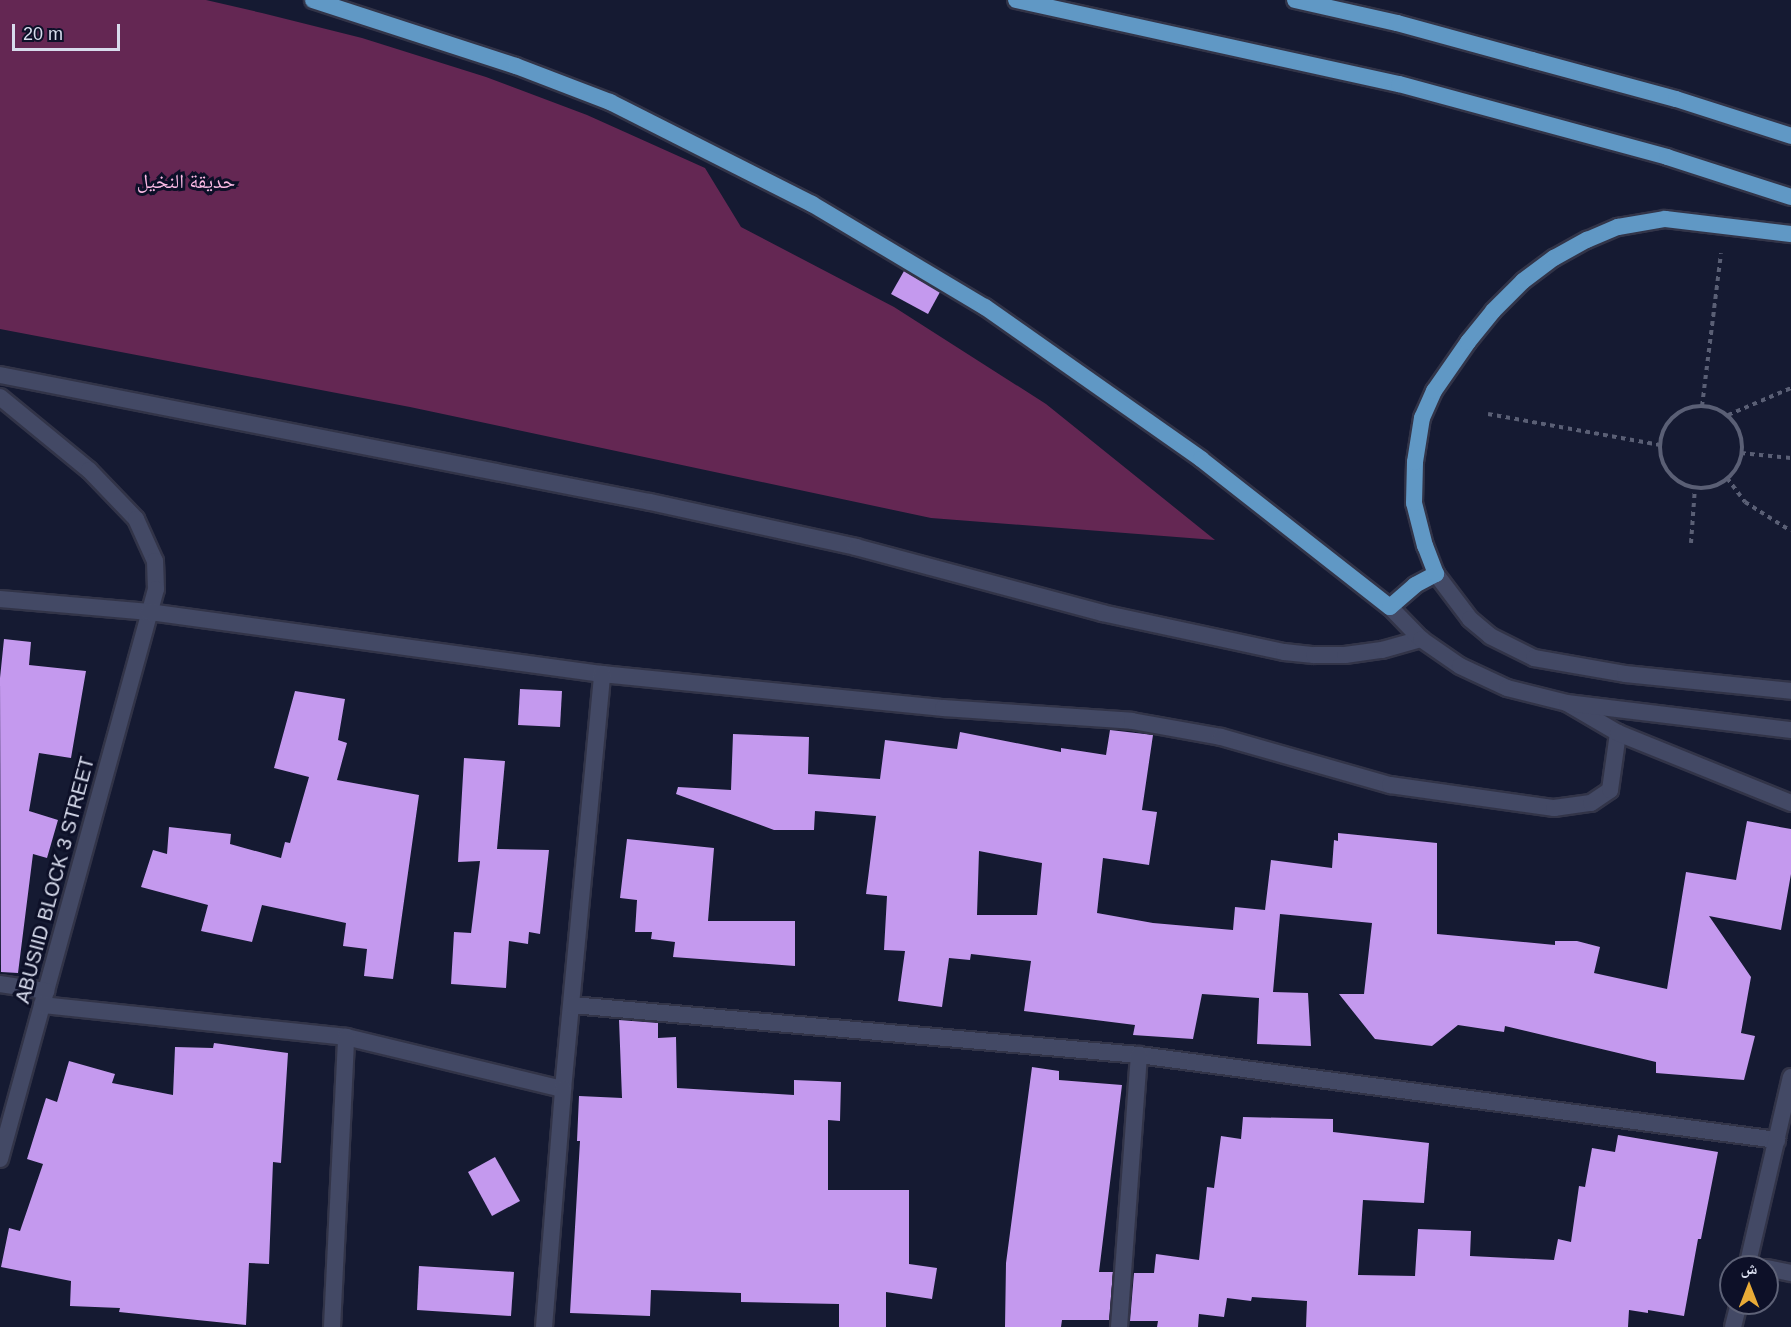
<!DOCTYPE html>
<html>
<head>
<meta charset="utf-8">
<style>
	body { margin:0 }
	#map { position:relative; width:1791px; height:1327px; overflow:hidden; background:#151a32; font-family:Helvetica,"Noto Naskh Arabic",sans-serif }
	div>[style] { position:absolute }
	.green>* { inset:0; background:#642753 }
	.building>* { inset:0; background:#c499ee }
	.path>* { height:4px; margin-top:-2px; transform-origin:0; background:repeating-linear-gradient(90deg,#5a5f75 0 4.5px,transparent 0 9px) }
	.path>.ring { margin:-2px; padding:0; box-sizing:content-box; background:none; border:4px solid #5a5f75; border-radius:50% }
	.roads { filter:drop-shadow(2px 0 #323448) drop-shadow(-2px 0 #323448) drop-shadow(0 2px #323448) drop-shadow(0 -2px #323448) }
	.minor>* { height:16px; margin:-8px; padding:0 8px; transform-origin:8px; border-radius:8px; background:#434965 }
	.secondary>* { height:16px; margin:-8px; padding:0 8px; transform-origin:8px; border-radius:8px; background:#434965 }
	.trunk>* { height:16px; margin:-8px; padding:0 8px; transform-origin:8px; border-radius:8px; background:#6098c5 }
	span { translate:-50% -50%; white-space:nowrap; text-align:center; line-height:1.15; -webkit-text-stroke:6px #0d1028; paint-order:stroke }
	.park-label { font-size:20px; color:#fcbae5 }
	.street-label { font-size:20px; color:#d8dced }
	.north { position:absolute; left:1719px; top:1255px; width:60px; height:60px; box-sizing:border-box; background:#0d1028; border:2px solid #5e6277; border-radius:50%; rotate:0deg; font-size:16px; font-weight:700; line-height:24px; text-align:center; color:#d8dced }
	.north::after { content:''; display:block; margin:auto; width:21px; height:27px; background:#e9ab37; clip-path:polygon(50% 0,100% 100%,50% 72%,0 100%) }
	.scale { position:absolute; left:12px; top:24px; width:108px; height:27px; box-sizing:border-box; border:3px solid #d8dced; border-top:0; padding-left:8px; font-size:18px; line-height:21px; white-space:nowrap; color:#d8dced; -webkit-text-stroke:4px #0d1028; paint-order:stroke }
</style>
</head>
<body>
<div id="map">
	<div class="green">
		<div style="clip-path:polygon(0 0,206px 0,262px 13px,362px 38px,486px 77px,587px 115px,705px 168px,741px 227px,894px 307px,1046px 404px,1215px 540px,931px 518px,410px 407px,0 329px)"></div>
	</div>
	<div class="building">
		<div style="clip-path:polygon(904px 271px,940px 292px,928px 314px,891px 294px)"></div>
		<div style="clip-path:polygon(4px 639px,31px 642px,29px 665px,86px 671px,71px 758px,39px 753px,29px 811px,58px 820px,47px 858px,33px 854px,18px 973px,1px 972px,0 678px)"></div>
		<div style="clip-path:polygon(520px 689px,562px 691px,560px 727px,518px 725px)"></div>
		<div style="clip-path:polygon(295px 691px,345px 699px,338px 740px,347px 743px,337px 780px,419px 795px,393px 979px,364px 976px,367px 949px,343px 946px,346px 923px,262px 905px,252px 942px,201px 931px,208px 905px,141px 887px,153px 850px,167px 854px,169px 827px,231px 834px,230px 844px,281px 858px,285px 842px,290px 843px,309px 777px,274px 768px)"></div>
		<div style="clip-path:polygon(evenodd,1110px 730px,1153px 735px,1142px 810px,1157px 812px,1149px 865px,1103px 858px,1097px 913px,1153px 923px,1233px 930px,1235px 907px,1265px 910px,1271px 860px,1332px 868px,1334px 840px,1338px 841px,1338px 833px,1437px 843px,1437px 934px,1555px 945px,1555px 941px,1577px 941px,1600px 947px,1594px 973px,1667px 989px,1686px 872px,1736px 880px,1747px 821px,1791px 829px,1791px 874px,1781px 930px,1709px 916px,1751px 977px,1741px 1033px,1755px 1036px,1744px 1080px,1656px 1073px,1656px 1062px,1505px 1026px,1504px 1032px,1458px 1025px,1432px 1046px,1375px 1039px,1339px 994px,1364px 994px,1372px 923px,1280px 914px,1273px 992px,1308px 993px,1311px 1046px,1257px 1044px,1259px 998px,1202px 994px,1193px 1039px,1133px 1035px,1135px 1025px,1024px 1011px,1031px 961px,971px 954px,970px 960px,949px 958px,942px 1007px,898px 1001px,905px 951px,884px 950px,887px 896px,866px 894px,876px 816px,815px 811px,814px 830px,774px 830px,676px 794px,678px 787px,731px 790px,733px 734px,809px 737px,808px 774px,880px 779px,885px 740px,957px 749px,960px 732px,1061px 752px,1061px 748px,1106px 755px,1110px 730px,979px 851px,1042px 863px,1037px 915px,977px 915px,979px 851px)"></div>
		<div style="clip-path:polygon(464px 758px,505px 761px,497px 849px,549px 850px,540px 934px,529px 932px,528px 944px,509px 941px,506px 988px,451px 984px,454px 932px,471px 933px,480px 861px,458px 862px)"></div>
		<div style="clip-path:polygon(627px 839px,714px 848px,708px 921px,795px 921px,795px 966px,673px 957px,675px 942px,651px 939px,652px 932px,635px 932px,637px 900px,620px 898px)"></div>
		<div style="clip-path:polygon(619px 1020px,658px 1023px,658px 1038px,676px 1037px,677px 1088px,794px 1095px,794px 1080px,841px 1082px,840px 1121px,828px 1120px,828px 1190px,909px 1190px,909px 1264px,937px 1268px,932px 1299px,886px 1292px,886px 1327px,839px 1327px,839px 1304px,741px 1302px,741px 1293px,651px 1290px,650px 1316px,570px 1313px,580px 1141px,577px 1141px,579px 1096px,622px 1098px)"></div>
		<div style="clip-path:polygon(214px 1043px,288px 1053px,281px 1163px,273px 1162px,269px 1264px,249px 1263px,246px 1325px,119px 1312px,120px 1308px,70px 1306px,71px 1281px,1px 1267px,9px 1228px,20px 1231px,43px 1164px,27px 1159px,46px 1098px,57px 1102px,69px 1061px,115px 1074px,112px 1083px,173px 1095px,175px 1047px,213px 1048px)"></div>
		<div style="clip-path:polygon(1032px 1067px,1059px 1071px,1059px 1080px,1122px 1085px,1099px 1272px,1113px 1272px,1109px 1320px,1062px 1320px,1061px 1327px,1005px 1327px,1006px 1263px)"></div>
		<div style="clip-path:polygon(1243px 1117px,1333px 1119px,1333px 1132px,1429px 1143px,1424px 1203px,1363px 1200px,1358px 1275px,1415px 1276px,1418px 1229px,1471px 1231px,1470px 1256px,1554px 1260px,1558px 1239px,1571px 1242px,1579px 1186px,1585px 1187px,1592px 1148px,1615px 1152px,1618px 1135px,1718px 1152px,1701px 1239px,1698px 1239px,1684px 1316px,1648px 1310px,1648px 1313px,1629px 1310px,1628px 1327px,1306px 1327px,1307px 1301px,1252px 1297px,1251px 1301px,1227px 1298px,1224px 1317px,1199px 1314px,1198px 1327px,1157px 1327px,1158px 1321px,1130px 1321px,1134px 1273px,1154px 1273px,1156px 1254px,1199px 1260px,1207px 1187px,1214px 1188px,1221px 1136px,1241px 1139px)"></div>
		<div style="clip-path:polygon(495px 1157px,520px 1201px,492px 1216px,468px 1172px)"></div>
		<div style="clip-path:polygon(419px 1266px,514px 1272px,511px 1316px,417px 1310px)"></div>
	</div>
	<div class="path">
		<div style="left:1702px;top:406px;width:154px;rotate:-82.9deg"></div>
		<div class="ring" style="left:1660px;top:406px;width:78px;height:78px"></div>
		<div style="left:1488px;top:414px;width:175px;rotate:10.2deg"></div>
		<div style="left:1728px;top:415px;width:69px;rotate:-23.2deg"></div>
		<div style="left:1741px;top:453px;width:50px;rotate:5.7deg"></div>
		<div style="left:1727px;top:478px;width:30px;rotate:53deg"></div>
		<div style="left:1745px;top:502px;width:54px;rotate:32.2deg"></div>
		<div style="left:1691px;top:543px;width:56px;rotate:-85.9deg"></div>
	</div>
	<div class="roads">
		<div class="minor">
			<div style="left:0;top:375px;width:662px;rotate:11.06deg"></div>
			<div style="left:650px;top:502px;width:211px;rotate:12.3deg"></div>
			<div style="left:856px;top:547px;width:255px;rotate:15deg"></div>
			<div style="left:1102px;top:613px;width:186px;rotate:12.1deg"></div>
			<div style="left:1284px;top:652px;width:30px;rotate:6deg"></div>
			<div style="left:1314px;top:655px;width:31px"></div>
			<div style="left:1345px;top:655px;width:37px;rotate:-8deg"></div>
			<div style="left:1382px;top:650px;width:41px;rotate:-15.8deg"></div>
			<div style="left:0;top:397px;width:115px;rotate:39.4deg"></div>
			<div style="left:89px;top:470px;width:68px;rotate:46.2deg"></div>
			<div style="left:136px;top:519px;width:46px;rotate:65.7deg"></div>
			<div style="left:155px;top:561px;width:28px;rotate:88deg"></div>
			<div style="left:156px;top:589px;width:591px;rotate:105.31deg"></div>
			<div style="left:0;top:599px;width:150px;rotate:5deg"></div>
			<div style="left:149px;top:612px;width:457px;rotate:7.8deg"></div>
			<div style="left:602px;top:674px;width:343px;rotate:5.7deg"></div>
			<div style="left:943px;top:708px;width:189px;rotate:3.9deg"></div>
			<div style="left:1132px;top:721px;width:90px;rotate:10.2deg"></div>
			<div style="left:1221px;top:737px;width:176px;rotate:15.9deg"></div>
			<div style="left:1390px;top:785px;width:166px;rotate:8deg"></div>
			<div style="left:1554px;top:808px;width:37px;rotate:-8deg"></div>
			<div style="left:1591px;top:803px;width:23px;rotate:-34deg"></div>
			<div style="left:1610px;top:790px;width:58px;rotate:-82deg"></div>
			<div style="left:1567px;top:703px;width:59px;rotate:30.5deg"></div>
			<div style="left:1618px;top:733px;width:187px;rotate:22deg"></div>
			<div style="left:0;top:984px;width:47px;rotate:8.7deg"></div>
			<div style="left:42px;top:1005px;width:306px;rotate:6deg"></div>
			<div style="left:346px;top:1037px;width:223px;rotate:13.5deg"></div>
			<div style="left:563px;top:1089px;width:417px;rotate:-84.6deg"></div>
			<div style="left:572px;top:1005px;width:569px;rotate:5.04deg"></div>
			<div style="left:1139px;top:1055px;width:644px;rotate:7.59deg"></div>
			<div style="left:1747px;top:1267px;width:195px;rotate:-77deg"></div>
			<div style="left:1767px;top:1268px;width:25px;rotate:12deg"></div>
			<div style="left:332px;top:1327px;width:290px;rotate:-87.2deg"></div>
			<div style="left:544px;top:1327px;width:239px;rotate:-85.4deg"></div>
			<div style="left:1119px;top:1327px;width:273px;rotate:-85.8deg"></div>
			<div style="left:1733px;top:1327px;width:25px;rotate:-76deg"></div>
		</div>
		<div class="secondary">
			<div style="left:1436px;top:574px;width:56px;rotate:52.9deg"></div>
			<div style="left:1470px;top:619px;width:26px;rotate:40deg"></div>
			<div style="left:1490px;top:636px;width:49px;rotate:26.6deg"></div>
			<div style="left:1534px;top:658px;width:92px;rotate:10deg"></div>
			<div style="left:1625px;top:674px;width:167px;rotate:5.8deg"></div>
			<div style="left:1390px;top:607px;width:45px;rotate:45.9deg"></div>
			<div style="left:1421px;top:639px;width:47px;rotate:34.7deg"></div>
			<div style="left:1460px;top:666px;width:52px;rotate:25.1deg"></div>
			<div style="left:1507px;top:688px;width:62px;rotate:14deg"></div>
			<div style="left:1567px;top:703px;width:226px;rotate:6.9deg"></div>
		</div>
		<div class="trunk">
			<div style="left:313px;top:0;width:213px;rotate:18deg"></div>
			<div style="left:516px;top:66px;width:101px;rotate:21deg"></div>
			<div style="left:610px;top:102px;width:226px;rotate:26.8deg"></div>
			<div style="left:812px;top:204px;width:201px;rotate:30.8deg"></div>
			<div style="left:985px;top:307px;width:264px;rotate:35.1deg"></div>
			<div style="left:1201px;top:459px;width:240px;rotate:38.1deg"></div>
			<div style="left:1390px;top:607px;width:33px;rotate:-41deg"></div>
			<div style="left:1415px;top:585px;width:24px;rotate:-28deg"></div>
			<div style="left:1436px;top:574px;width:30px;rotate:-111deg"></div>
			<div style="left:1425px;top:546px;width:44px;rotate:-104.3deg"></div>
			<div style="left:1414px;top:503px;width:41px;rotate:-88.6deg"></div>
			<div style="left:1415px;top:462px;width:45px;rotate:-81deg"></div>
			<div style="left:1422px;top:418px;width:30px;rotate:-66deg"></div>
			<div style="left:1434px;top:391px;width:60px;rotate:-55.2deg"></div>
			<div style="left:1468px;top:342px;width:40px;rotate:-51deg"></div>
			<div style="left:1493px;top:311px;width:42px;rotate:-45deg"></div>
			<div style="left:1523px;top:281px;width:39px;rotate:-37deg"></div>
			<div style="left:1554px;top:258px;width:38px;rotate:-29deg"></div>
			<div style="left:1587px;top:240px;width:34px;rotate:-23deg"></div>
			<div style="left:1618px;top:227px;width:48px;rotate:-9.7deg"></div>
			<div style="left:1665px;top:219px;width:127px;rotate:6.8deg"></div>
			<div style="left:1016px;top:0;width:392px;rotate:12.4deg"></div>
			<div style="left:1399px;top:84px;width:278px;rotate:15.2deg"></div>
			<div style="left:1667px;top:157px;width:130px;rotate:17.9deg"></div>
			<div style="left:1295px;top:0;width:105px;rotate:12.7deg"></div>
			<div style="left:1397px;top:23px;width:140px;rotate:15.3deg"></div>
			<div style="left:1532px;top:60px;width:149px;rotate:15.2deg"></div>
			<div style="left:1676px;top:99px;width:121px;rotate:17.8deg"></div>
		</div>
	</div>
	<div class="park-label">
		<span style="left:186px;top:181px">حديقة النخيل</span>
	</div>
	<div class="street-label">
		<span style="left:55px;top:880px;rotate:-75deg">ABUSIID BLOCK 3 STREET</span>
	</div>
	<div class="north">ش</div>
	<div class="scale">20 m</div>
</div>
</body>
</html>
